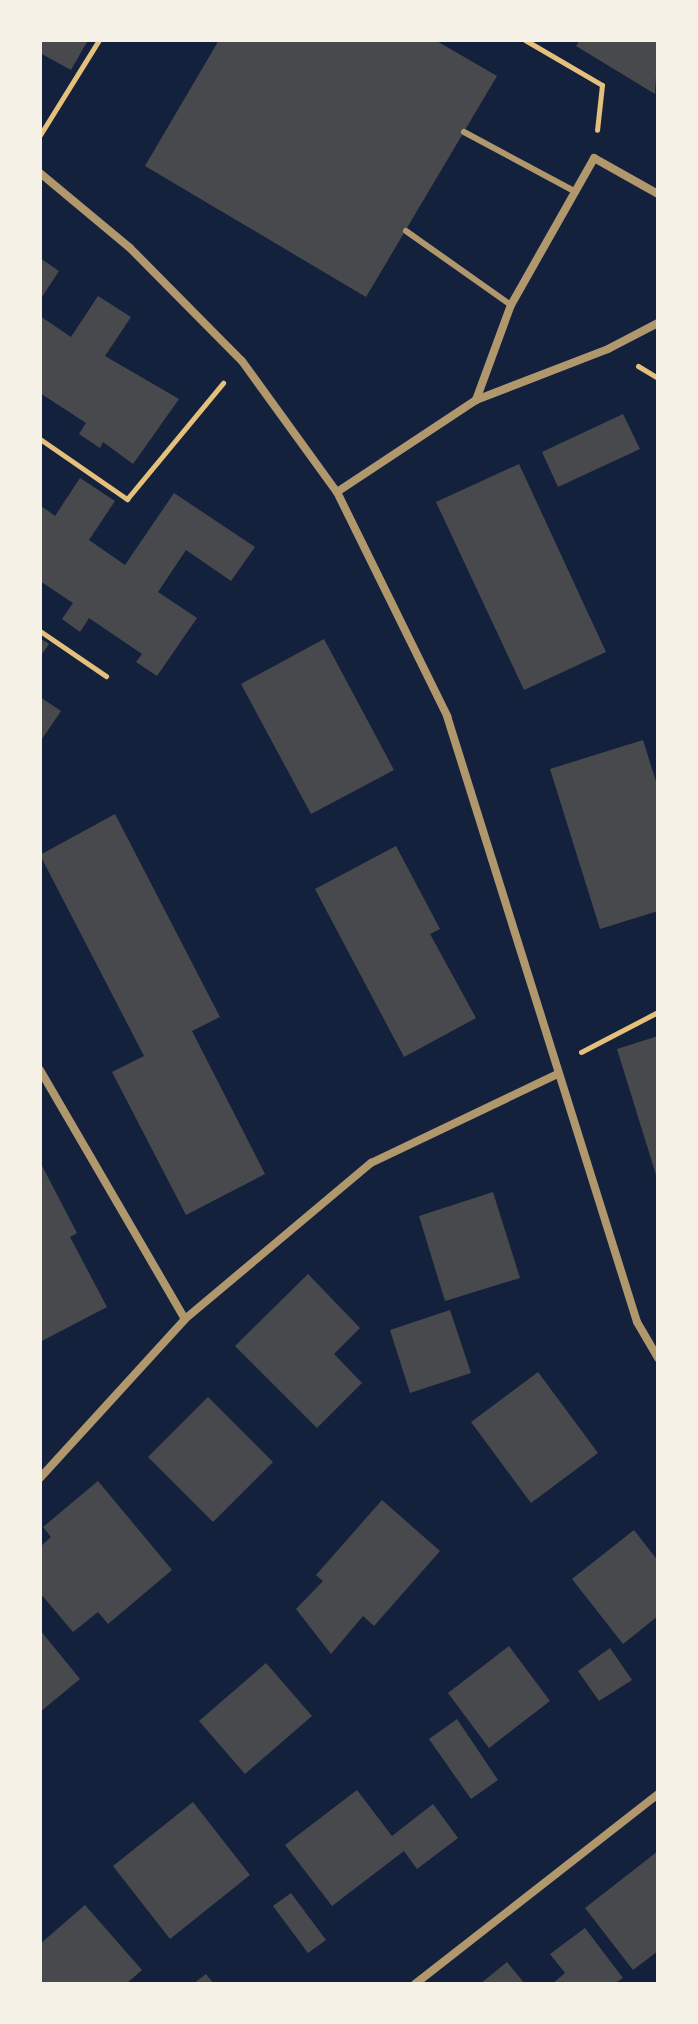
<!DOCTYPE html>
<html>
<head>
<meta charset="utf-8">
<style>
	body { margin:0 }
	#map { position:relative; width:698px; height:2024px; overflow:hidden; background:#14213d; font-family:Karla,sans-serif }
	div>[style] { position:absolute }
	.building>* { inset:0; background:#48494c }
	.path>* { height:5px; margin:-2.5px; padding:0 2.5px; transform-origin:2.5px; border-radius:2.5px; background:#e5c07b }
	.service>* { height:6px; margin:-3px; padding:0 3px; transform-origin:3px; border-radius:3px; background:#b1986c }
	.minor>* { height:8px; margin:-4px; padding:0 4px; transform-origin:4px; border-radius:4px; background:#b1986c }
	span { translate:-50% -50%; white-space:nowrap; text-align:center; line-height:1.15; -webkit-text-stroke:8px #f6f1e7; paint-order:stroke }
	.frame { position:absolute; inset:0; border:42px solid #f6f1e7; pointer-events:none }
</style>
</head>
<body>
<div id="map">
	<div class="building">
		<div style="clip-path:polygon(40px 40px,88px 40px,71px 70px,40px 53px)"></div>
		<div style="clip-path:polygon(219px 40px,435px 40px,497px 76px,366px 297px,145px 166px)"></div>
		<div style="clip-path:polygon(580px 40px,658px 40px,655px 94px,576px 46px)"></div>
		<div style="clip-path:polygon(40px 258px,59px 271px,40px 300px)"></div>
		<div style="clip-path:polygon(98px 296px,131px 317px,105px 356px,179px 399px,133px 464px,103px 442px,100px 448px,79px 434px,86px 423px,40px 393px,40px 316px,71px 337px)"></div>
		<div style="clip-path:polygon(623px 414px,640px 449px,558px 487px,542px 452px)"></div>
		<div style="clip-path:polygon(519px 464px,606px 652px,524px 690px,436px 502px)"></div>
		<div style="clip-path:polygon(80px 478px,115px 501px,89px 540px,125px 565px,174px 493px,255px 547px,231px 581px,186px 550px,158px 592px,197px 618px,157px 676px,136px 662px,142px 654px,89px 618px,80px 632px,62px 619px,73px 603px,40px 581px,40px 505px,55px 516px)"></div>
		<div style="clip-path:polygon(40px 638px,49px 644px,40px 657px)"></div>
		<div style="clip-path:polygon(324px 639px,394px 770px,311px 814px,241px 684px)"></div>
		<div style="clip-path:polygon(40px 697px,61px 711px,40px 742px)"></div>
		<div style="clip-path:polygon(643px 740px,658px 788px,658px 911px,600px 929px,550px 769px)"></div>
		<div style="clip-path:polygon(115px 814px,220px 1017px,192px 1031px,265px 1174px,186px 1215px,112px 1072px,144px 1056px,40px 855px)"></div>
		<div style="clip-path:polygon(396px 846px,440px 929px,430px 934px,476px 1018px,404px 1057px,315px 889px)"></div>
		<div style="clip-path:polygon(658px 1036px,658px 1178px,657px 1178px,617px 1049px)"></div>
		<div style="clip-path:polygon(40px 1162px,77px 1233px,70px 1237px,107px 1307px,40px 1342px)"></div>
		<div style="clip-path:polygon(493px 1192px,520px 1278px,445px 1301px,419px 1216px)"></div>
		<div style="clip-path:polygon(308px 1274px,360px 1328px,334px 1354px,362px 1383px,317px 1428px,235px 1346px)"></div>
		<div style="clip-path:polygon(450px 1310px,471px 1373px,410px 1393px,390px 1330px)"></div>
		<div style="clip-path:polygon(538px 1372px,598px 1453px,531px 1503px,471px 1422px)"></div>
		<div style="clip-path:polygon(208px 1397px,273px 1462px,213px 1522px,148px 1457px)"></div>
		<div style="clip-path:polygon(98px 1481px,172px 1570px,108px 1624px,98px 1612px,73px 1632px,40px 1593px,40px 1547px,51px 1537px,43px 1527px)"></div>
		<div style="clip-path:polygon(382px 1500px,440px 1551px,374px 1626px,363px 1616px,331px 1654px,296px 1609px,323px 1581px,316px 1575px)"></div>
		<div style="clip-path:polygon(634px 1530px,658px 1561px,658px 1616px,623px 1644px,572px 1579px)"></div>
		<div style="clip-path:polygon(40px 1630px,80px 1679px,40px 1712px)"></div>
		<div style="clip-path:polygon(509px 1646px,550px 1701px,489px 1748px,448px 1693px)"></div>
		<div style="clip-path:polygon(610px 1648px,632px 1680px,599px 1701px,578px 1671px)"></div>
		<div style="clip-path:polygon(266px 1663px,312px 1716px,245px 1774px,199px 1721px)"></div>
		<div style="clip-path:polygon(457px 1719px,498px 1780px,471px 1799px,429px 1739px)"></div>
		<div style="clip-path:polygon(357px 1790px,392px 1836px,433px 1804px,458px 1838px,417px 1869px,404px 1851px,332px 1906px,285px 1845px)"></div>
		<div style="clip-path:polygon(193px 1802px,250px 1875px,170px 1939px,113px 1866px)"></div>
		<div style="clip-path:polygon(658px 1851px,658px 1951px,633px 1970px,585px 1908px)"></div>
		<div style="clip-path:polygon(291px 1893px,326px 1940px,308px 1953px,273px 1906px)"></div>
		<div style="clip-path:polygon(85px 1905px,142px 1970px,126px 1984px,40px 1984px,40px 1944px)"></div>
		<div style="clip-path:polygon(585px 1928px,623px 1978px,614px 1984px,552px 1984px,565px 1973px,550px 1954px)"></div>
		<div style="clip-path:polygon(507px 1962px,525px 1984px,480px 1984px)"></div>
		<div style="clip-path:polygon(206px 1974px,214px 1984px,193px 1984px)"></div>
	</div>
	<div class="path">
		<div style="left:525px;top:40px;width:89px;rotate:30.3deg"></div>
		<div style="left:602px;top:85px;width:45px;rotate:96.3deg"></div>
		<div style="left:40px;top:135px;width:112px;rotate:-58.2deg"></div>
		<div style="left:638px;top:366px;width:23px;rotate:31deg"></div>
		<div style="left:40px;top:439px;width:106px;rotate:34.6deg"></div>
		<div style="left:127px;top:499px;width:151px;rotate:-50.4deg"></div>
		<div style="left:40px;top:631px;width:80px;rotate:34.3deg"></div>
		<div style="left:581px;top:1052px;width:87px;rotate:-27.5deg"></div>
	</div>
	<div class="service">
		<div style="left:464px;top:132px;width:127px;rotate:28.2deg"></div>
		<div style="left:406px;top:231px;width:128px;rotate:35.2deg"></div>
	</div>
	<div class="minor">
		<div style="left:40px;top:173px;width:117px;rotate:39.8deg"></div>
		<div style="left:130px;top:248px;width:159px;rotate:45.3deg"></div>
		<div style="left:242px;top:361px;width:162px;rotate:54.1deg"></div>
		<div style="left:337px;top:492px;width:250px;rotate:63.8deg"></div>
		<div style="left:447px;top:716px;width:635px;rotate:72.59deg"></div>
		<div style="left:637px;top:1322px;width:42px;rotate:59.7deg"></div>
		<div style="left:476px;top:400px;width:101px;rotate:-69.8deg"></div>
		<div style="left:511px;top:305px;width:169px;rotate:-60.5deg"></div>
		<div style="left:594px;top:158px;width:73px;rotate:29.4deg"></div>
		<div style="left:337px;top:492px;width:167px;rotate:-33.5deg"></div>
		<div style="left:476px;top:400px;width:142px;rotate:-21.1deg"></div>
		<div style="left:608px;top:349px;width:56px;rotate:-27.5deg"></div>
		<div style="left:40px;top:1070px;width:288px;rotate:59.8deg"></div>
		<div style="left:40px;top:1478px;width:215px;rotate:-47.6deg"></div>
		<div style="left:185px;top:1319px;width:243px;rotate:-40deg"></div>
		<div style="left:371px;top:1163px;width:207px;rotate:-25.5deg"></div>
		<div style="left:415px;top:1984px;width:308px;rotate:-38deg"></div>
	</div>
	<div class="frame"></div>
</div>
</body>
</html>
